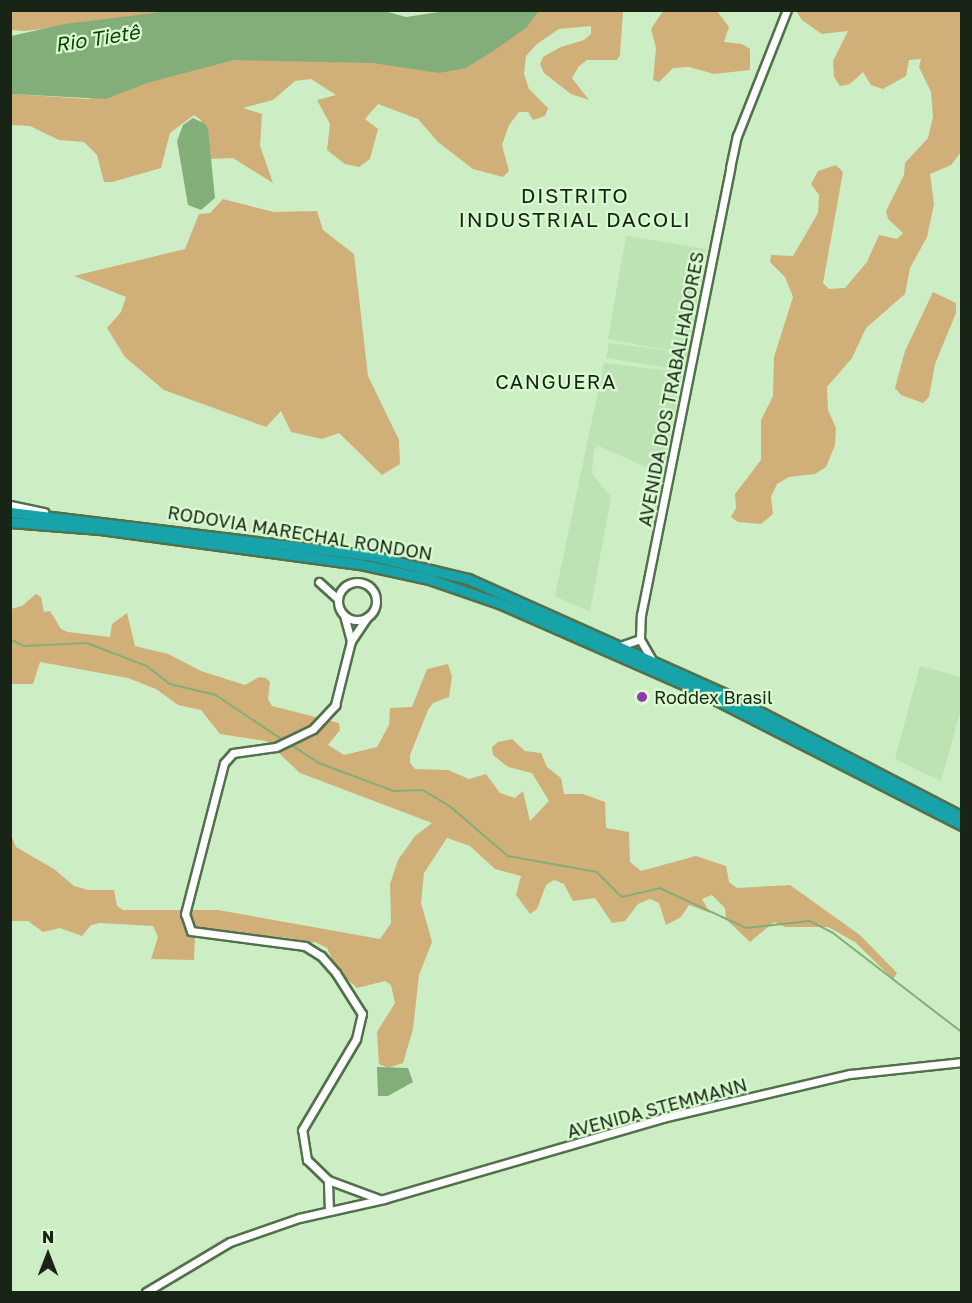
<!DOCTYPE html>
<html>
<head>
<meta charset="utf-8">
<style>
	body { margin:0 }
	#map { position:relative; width:972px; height:1303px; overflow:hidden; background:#cdeec4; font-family:"Golos Text",sans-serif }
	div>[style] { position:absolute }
	.built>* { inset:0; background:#bde2b4 }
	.green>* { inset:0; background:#d1af78 }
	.water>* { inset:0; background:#84ae79 }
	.stream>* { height:1.5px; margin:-0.75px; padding:0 0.75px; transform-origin:0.75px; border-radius:0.75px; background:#84ae79 }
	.roads { filter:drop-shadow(2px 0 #52704b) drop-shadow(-2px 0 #52704b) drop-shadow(0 2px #52704b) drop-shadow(0 -2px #52704b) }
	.minor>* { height:7px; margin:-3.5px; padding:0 3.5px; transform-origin:3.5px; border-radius:3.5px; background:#fff }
	.minor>.ring { margin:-3.5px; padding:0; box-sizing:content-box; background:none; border:7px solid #fff; border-radius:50% }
	.highway>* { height:9px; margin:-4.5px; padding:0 4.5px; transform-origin:4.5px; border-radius:4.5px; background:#16a3a9 }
	.dots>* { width:16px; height:16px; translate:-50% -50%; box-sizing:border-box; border:3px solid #dafbd1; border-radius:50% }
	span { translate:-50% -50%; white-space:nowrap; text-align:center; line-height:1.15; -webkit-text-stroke:4.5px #dafbd1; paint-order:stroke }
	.street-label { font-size:18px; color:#182415 }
	.poi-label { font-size:18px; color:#182415 }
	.left { translate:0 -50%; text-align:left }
	.water-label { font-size:20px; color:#164009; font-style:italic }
	.neighbourhood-label { font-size:20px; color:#182415; letter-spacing:1.5px }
	.quarter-label { font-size:21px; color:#182415; letter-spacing:1.5px }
	.frame { position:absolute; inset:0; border:12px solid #182415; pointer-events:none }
	.north { position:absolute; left:18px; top:1225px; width:60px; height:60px; -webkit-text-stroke:4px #dafbd1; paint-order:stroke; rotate:0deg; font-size:16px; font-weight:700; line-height:24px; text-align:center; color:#182415 }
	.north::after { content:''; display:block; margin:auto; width:21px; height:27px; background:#182415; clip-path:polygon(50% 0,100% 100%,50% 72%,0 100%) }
</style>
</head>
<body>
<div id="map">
	<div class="built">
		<div style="clip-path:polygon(626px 236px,706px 249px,685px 371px,606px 358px,609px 343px,672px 351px,608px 339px)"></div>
		<div style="clip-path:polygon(604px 363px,682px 372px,663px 475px,599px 446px,594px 450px,592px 473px,611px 497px,590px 612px,555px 596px)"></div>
		<div style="clip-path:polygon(920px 666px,961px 677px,961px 709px,941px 781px,895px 759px)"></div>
	</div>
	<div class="green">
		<div style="clip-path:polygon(10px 11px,189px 11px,25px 31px,11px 30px)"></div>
		<div style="clip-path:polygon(530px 11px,623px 11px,620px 55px,617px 60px,587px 60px,579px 66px,572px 78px,589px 100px,571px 94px,544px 73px,540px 64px,543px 57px,561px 47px,584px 40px,591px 34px,591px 26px,559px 29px,537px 44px,526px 56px,524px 74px,529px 89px,548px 108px,545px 116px,533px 120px,528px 112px,519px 112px,509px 125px,502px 145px,509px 171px,503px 177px,473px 169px,438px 142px,418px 119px,378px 104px,365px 119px,378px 129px,370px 159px,359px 167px,345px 164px,327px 150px,330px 124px,317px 100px,336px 95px,311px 79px,295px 81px,273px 100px,243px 108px,262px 114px,260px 146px,273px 183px,233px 158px,209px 159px,201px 120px,194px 115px,170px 133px,161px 168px,112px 182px,104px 182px,97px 155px,84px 142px,59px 140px,30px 126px,11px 125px,11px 94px,89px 99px,198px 66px)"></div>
		<div style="clip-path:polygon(663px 11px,717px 11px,729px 27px,724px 42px,742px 44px,750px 49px,750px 70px,714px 74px,689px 67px,673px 68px,659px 82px,653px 80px,656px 48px,651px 29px)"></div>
		<div style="clip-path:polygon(796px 11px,961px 11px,961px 152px,951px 165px,930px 174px,934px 204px,927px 237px,910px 268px,905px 294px,866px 328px,852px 358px,827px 387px,828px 410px,836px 428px,835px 445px,826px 467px,815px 474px,789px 477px,777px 484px,771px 497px,773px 514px,761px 524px,738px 522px,731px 517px,736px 508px,735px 494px,761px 460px,761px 420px,773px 396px,774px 357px,793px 297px,785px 277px,770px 262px,771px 255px,793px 256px,818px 213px,819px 195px,811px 184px,818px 171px,836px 165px,843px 172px,823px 283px,829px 289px,845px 288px,867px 262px,879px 235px,897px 239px,903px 233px,888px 219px,886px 211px,904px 175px,905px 163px,928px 138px,933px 117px,931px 92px,919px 67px,921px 59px,909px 60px,906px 76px,883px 89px,871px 85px,863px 72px,850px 84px,840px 86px,834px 77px,833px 61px,848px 31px,822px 34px,802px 20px)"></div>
		<div style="clip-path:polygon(223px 199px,274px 212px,317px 211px,323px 230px,354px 254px,368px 376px,399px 440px,400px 464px,382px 475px,339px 433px,322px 439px,291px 432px,281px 411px,266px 427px,164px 390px,125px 357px,107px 328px,121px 312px,126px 297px,74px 276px,185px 249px,199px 214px,210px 213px)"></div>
		<div style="clip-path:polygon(933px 292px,956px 303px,956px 313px,935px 364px,929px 397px,923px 403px,901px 395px,895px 388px,905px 351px)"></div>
		<div style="clip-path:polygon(36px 594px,41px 597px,44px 612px,50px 611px,61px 629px,68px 632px,110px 637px,112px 624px,127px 613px,135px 646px,168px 654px,201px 671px,245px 685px,259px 677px,266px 678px,270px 682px,268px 699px,272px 706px,339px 723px,340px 730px,328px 745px,344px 755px,377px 747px,389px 725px,390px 708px,412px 707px,427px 669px,448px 664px,452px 677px,449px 697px,433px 703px,428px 710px,410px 755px,410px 763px,415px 769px,448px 770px,469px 779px,486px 774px,500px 793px,515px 798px,523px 791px,530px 821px,549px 801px,532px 773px,508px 767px,493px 755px,492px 747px,498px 742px,512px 739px,525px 751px,541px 753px,547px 767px,561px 778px,564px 794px,583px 794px,605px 802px,606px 828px,629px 832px,630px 862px,641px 871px,696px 856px,726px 866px,729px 882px,737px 888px,790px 885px,860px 935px,897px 973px,893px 979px,855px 942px,828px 927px,785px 927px,774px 922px,750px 942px,726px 919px,725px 908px,712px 895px,702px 899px,710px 913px,689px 905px,681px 917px,666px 925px,659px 903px,650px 899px,638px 904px,625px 921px,612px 923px,595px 898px,573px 901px,564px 884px,554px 880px,546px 885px,537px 909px,530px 914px,516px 895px,521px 876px,495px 869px,470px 846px,447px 838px,424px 873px,421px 903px,432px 942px,419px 975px,413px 1029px,403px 1063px,388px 1068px,379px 1064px,377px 1032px,395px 1003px,391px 985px,385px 981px,357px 988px,337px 970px,327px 948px,315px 942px,300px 945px,291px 938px,200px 930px,195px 936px,194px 960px,151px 959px,158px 937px,153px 926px,100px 923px,91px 925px,82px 936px,60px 928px,43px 932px,28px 921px,11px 921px,10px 832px,16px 847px,54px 869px,74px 886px,88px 890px,114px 890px,117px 906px,123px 910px,218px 910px,380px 939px,391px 923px,390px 884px,398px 860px,415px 836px,432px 823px,300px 773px,266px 741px,220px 734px,201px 710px,178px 705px,156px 689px,128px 678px,40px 662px,33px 684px,11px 684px,11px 609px,22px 606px)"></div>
	</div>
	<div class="water">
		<div style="clip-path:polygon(381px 10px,406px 17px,452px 10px,539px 11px,526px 28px,493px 51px,466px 68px,439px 73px,373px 63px,234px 60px,147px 83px,106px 99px,11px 94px,11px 36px,65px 24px,178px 10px)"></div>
		<div style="clip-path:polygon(193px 118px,205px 124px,208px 129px,215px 198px,201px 210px,188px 205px,177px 141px,183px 125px)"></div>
		<div style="clip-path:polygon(377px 1067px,408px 1068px,413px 1082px,388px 1096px,378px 1096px)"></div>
	</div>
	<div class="stream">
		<div style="left:10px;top:639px;width:16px;rotate:27deg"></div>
		<div style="left:24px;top:646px;width:63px;rotate:-2.7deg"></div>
		<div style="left:87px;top:643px;width:64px;rotate:21deg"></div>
		<div style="left:147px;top:666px;width:29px;rotate:38deg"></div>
		<div style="left:170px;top:684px;width:47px;rotate:13.4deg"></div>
		<div style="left:216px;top:695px;width:81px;rotate:33.9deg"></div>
		<div style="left:290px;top:744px;width:35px;rotate:33deg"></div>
		<div style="left:319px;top:763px;width:80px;rotate:20.5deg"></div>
		<div style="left:394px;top:791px;width:29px;rotate:-2deg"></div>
		<div style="left:423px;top:790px;width:31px;rotate:31deg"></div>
		<div style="left:450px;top:806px;width:77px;rotate:40.8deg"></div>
		<div style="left:508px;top:856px;width:90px;rotate:10.2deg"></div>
		<div style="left:597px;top:872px;width:35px;rotate:45deg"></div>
		<div style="left:622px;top:897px;width:39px;rotate:-13deg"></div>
		<div style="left:660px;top:888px;width:95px;rotate:24.9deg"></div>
		<div style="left:746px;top:928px;width:64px;rotate:-6.2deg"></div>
		<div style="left:810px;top:921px;width:25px;rotate:27deg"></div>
		<div style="left:832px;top:932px;width:164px;rotate:37.6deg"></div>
	</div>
	<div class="roads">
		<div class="minor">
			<div style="left:10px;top:505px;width:35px;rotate:12deg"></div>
			<div style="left:319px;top:582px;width:25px;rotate:42deg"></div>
			<div class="ring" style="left:338px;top:582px;width:31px;height:31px"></div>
			<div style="left:344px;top:615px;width:27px;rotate:75deg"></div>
			<div style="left:351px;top:641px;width:29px;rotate:-56deg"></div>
			<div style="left:620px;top:646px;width:21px;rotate:-19deg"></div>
			<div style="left:652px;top:660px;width:24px;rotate:-120deg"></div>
			<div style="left:640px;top:639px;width:24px;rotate:-88deg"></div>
			<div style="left:641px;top:615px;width:456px;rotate:-78.7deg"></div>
			<div style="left:730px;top:168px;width:33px;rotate:-78deg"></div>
			<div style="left:737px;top:136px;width:136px;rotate:-68.4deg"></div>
			<div style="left:328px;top:1180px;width:29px;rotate:-136deg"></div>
			<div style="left:307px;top:1160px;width:30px;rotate:-99deg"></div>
			<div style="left:302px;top:1130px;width:106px;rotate:-59.3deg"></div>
			<div style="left:356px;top:1039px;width:26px;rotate:-77deg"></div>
			<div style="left:362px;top:1014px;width:49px;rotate:-122.4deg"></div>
			<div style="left:336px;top:973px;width:23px;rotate:-131deg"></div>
			<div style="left:321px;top:956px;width:19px;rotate:-148deg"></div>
			<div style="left:305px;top:946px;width:115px;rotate:-172.5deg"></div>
			<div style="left:191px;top:931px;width:18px;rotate:-109deg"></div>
			<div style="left:185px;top:914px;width:156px;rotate:-75.5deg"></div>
			<div style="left:224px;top:763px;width:13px;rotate:-48deg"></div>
			<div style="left:233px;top:753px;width:43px;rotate:-7.9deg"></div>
			<div style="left:276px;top:747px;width:41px;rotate:-25.9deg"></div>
			<div style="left:313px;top:729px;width:33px;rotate:-47deg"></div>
			<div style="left:335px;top:705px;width:66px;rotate:-76deg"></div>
			<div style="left:329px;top:1211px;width:31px;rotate:-92deg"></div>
			<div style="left:328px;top:1180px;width:54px;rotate:20.4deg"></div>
			<div style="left:146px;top:1292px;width:98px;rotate:-30.8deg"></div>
			<div style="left:230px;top:1242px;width:73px;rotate:-19.2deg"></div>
			<div style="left:299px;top:1218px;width:87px;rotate:-12.6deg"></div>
			<div style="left:384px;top:1199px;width:290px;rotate:-16.2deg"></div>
			<div style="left:662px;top:1118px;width:193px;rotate:-13.2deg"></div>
			<div style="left:850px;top:1074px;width:113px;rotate:-6.1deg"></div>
		</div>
		<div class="highway">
			<div style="left:10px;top:512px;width:365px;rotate:6.9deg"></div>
			<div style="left:372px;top:556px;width:99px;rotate:13.5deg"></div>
			<div style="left:468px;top:579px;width:284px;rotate:24.1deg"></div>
			<div style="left:727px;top:695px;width:265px;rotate:27.4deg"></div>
			<div style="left:10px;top:522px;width:90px;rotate:4.4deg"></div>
			<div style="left:100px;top:529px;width:267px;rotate:7.7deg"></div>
			<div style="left:365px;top:565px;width:66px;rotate:12.3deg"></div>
			<div style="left:429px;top:579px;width:74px;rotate:18.9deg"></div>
			<div style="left:499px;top:603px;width:214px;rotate:23.7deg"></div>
			<div style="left:695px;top:689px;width:300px;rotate:27deg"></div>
		</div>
	</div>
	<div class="dots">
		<div style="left:642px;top:697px;background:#9038a5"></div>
	</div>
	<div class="street-label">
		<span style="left:671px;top:389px;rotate:-79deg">AVENIDA DOS TRABALHADORES</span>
		<span style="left:300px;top:533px;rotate:9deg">RODOVIA MARECHAL RONDON</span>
		<span style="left:657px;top:1108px;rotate:-15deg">AVENIDA STEMMANN</span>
	</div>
	<div class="poi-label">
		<span class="left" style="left:654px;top:697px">Roddex Brasil</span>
	</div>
	<div class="water-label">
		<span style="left:97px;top:38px;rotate:-9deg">Rio Tietê</span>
	</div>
	<div class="neighbourhood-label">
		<span style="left:556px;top:381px">CANGUERA</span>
	</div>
	<div class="quarter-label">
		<span style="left:575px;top:207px">DISTRITO<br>INDUSTRIAL DACOLI</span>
	</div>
	<div class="frame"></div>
	<div class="north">N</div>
</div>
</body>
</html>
